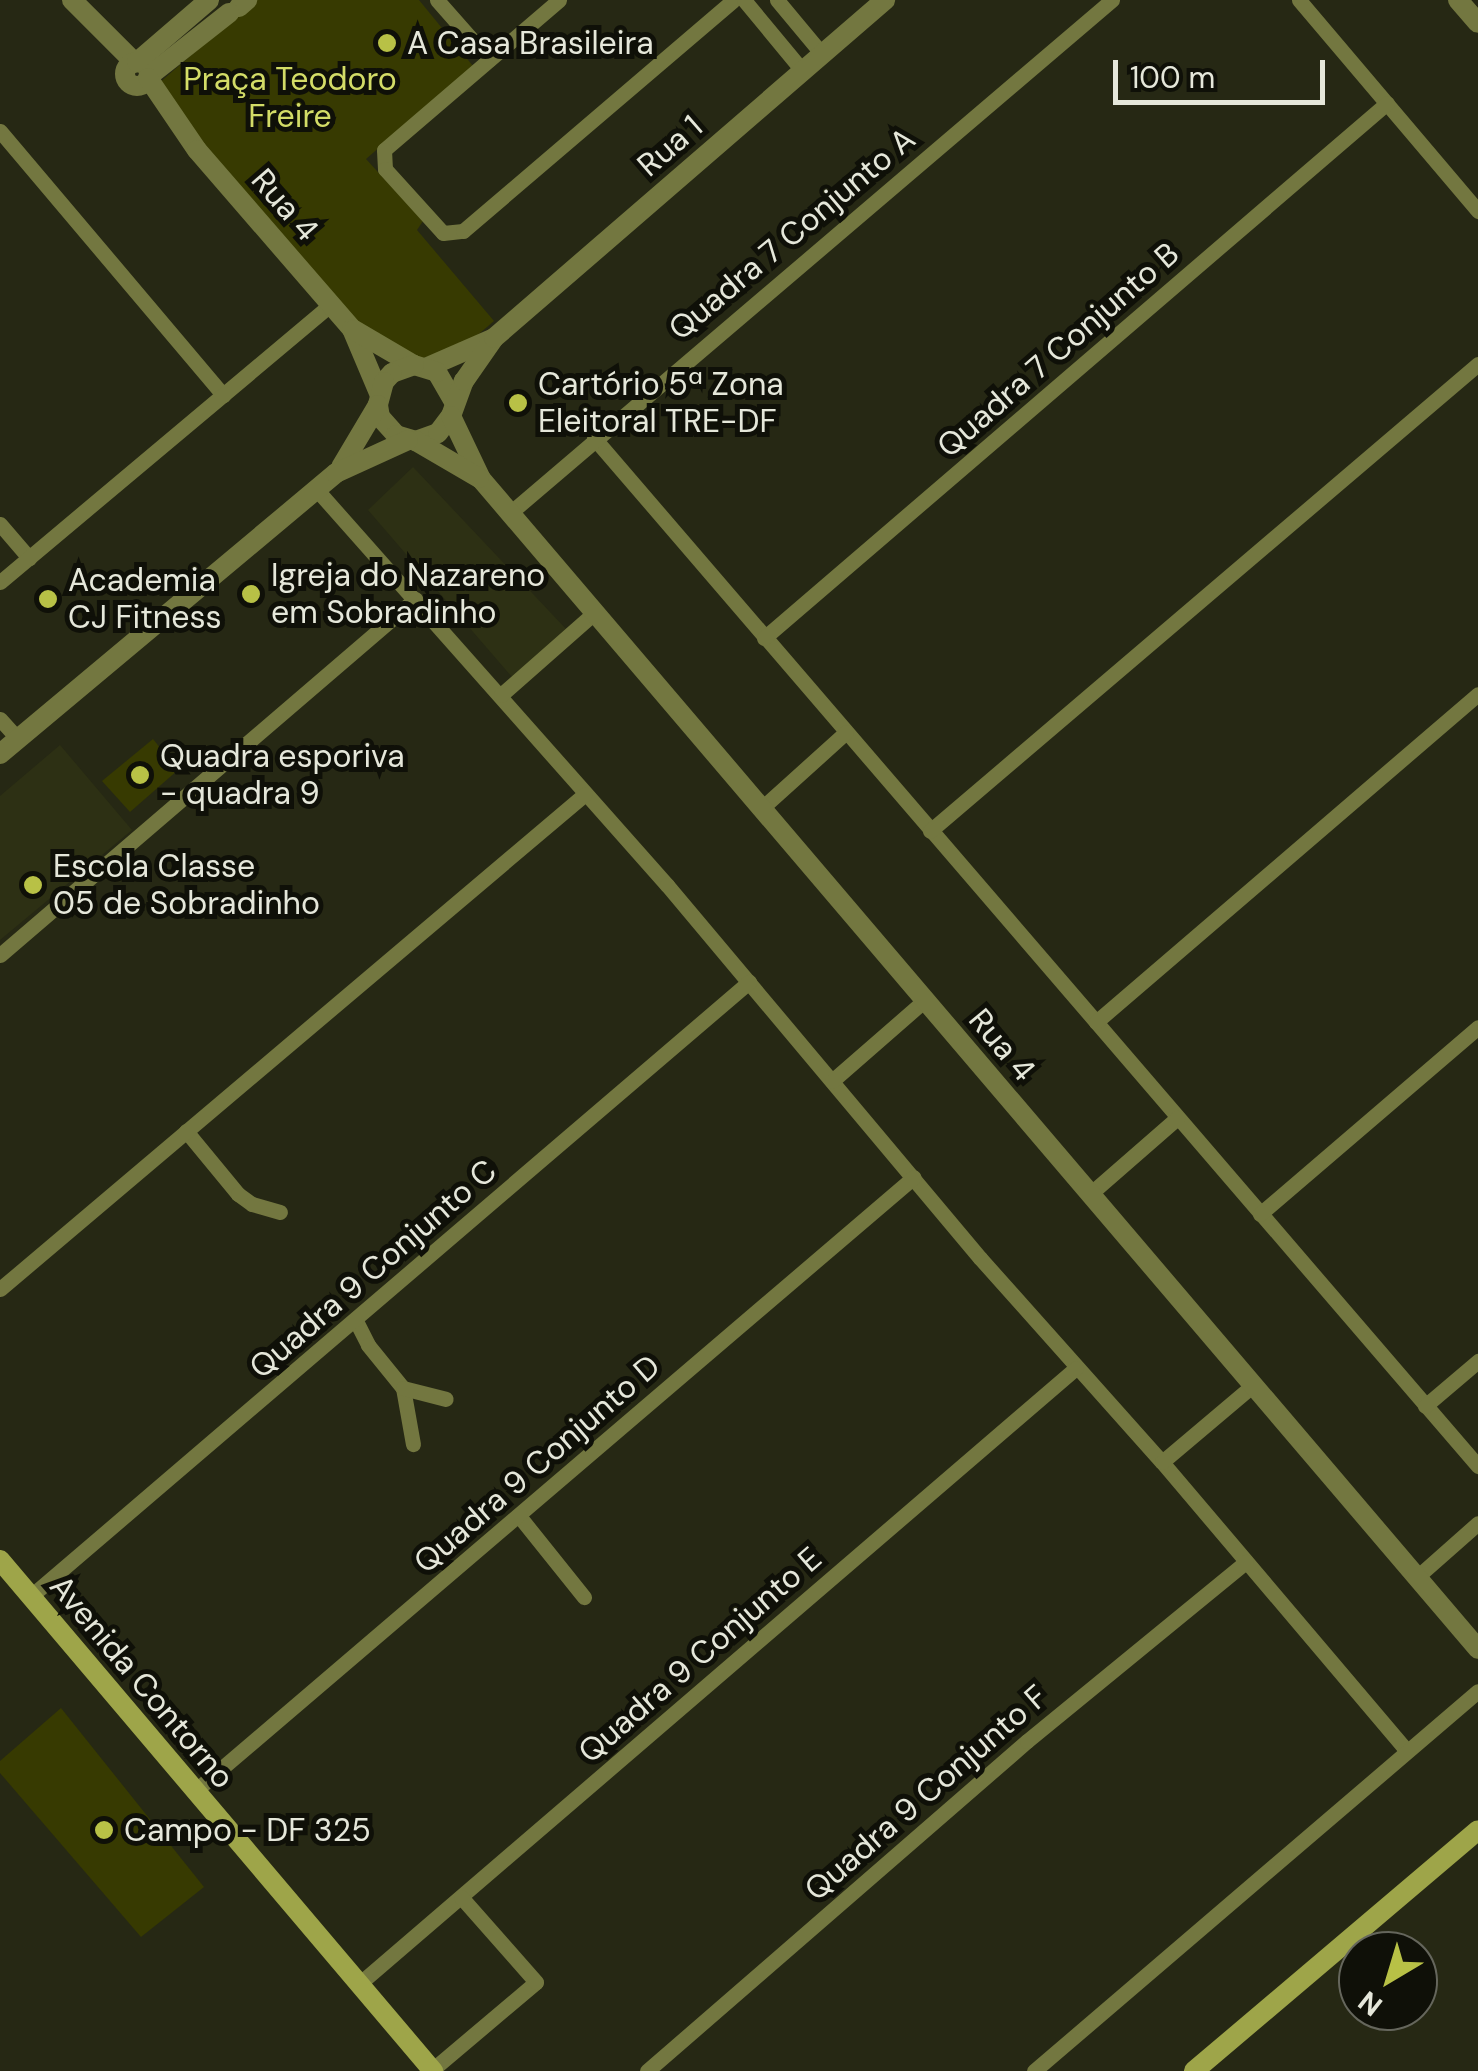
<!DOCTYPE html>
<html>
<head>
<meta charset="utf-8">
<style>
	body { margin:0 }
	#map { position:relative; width:1478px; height:2071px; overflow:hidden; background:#262814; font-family:"DM Sans",sans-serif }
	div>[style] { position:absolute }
	.built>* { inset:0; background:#2d3014 }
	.green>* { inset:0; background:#373a01 }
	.minor>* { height:15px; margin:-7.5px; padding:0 7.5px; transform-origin:7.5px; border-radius:7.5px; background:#737740 }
	.tertiary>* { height:20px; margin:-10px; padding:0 10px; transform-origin:10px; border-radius:10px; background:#737740 }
	.tertiary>.ring { margin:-10px; padding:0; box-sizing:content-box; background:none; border:20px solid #737740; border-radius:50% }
	.secondary>* { height:20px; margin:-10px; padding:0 10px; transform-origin:10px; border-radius:10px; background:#9ea549 }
	.dots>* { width:28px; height:28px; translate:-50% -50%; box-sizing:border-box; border:5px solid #0f1008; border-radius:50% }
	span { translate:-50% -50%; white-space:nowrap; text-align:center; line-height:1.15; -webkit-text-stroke:10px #0f1008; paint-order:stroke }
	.poi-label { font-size:32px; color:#e5e7da }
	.left { translate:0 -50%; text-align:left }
	.park-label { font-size:32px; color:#d3dc67 }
	.street-label { font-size:32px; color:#e5e7da }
	.north { position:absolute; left:1338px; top:1931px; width:100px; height:100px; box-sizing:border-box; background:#0f1008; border:2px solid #65665c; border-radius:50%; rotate:218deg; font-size:28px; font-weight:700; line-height:40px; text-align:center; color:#e5e7da }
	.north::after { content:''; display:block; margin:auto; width:35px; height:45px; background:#b8c146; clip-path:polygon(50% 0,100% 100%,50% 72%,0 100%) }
	.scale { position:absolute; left:1113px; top:60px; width:212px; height:45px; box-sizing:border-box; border:5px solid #e5e7da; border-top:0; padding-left:12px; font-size:30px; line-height:35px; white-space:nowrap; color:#e5e7da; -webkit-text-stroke:8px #0f1008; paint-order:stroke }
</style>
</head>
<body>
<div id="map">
	<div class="built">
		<div style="clip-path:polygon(413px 467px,566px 629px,512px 677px,368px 510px)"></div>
		<div style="clip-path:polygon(60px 745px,132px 830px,0 940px,0 796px)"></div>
	</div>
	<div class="green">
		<div style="clip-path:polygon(255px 0,419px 0,473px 66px,366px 159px,423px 221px,417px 230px,494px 321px,466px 345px,417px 360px,359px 332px,182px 121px,159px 83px)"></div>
		<div style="clip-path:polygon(153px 739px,178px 770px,130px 812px,102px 781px)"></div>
		<div style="clip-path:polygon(61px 1708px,204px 1887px,141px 1937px,0 1773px,0 1761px)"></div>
	</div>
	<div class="minor">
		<div style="left:437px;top:0;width:79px;rotate:48.6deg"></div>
		<div style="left:559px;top:0;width:230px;rotate:139.4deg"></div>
		<div style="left:384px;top:150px;width:19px;rotate:87deg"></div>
		<div style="left:385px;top:169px;width:86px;rotate:47.8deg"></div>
		<div style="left:443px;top:233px;width:20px;rotate:-6deg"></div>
		<div style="left:463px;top:231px;width:355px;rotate:-40.5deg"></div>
		<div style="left:744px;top:0;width:91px;rotate:50.4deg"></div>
		<div style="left:777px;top:0;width:70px;rotate:50.2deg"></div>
		<div style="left:1299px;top:0;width:277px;rotate:49.7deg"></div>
		<div style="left:0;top:131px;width:346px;rotate:49.8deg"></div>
		<div style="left:594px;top:438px;width:1356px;rotate:49.31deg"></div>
		<div style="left:317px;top:490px;width:528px;rotate:48.46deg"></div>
		<div style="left:667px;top:885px;width:487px;rotate:50deg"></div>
		<div style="left:980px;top:1258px;width:273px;rotate:48.3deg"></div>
		<div style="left:1162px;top:1462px;width:377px;rotate:49.7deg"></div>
		<div style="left:510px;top:513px;width:791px;rotate:-40.44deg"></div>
		<div style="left:0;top:524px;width:45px;rotate:49.5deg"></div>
		<div style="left:0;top:582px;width:432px;rotate:-40deg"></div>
		<div style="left:764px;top:638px;width:821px;rotate:-40.65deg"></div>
		<div style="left:501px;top:695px;width:125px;rotate:-41.4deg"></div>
		<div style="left:0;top:719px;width:27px;rotate:48deg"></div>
		<div style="left:762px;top:808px;width:113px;rotate:-42.1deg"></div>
		<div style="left:930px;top:831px;width:720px;rotate:-40.44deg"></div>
		<div style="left:0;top:955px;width:547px;rotate:-40.62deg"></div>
		<div style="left:1096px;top:1022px;width:503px;rotate:-40.65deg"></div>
		<div style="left:832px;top:1081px;width:123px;rotate:-41.1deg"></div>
		<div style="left:186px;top:1131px;width:82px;rotate:50.5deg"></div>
		<div style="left:238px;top:1194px;width:17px;rotate:36deg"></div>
		<div style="left:252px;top:1204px;width:29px;rotate:16deg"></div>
		<div style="left:1090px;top:1194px;width:116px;rotate:-41.1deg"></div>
		<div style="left:1260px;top:1214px;width:287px;rotate:-40.6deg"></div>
		<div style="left:0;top:1289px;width:766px;rotate:-40.24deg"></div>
		<div style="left:356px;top:1321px;width:27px;rotate:63deg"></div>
		<div style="left:368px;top:1345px;width:55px;rotate:50.9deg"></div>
		<div style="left:403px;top:1388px;width:57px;rotate:79.9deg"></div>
		<div style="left:403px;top:1388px;width:44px;rotate:14.3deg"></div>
		<div style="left:1425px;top:1406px;width:70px;rotate:-40.3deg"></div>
		<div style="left:1162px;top:1462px;width:119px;rotate:-40.2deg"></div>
		<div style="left:519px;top:1516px;width:104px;rotate:51.3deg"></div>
		<div style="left:1417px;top:1577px;width:81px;rotate:-41.5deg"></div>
		<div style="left:31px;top:1596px;width:945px;rotate:-40.54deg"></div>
		<div style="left:195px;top:1791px;width:945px;rotate:-40.5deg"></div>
		<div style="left:359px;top:1984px;width:945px;rotate:-40.67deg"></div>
		<div style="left:432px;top:2070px;width:136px;rotate:-40.2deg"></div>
		<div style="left:536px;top:1982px;width:113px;rotate:-131.4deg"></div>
		<div style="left:647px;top:2071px;width:503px;rotate:-40.97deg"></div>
		<div style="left:1027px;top:1741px;width:283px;rotate:-39.3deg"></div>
		<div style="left:1034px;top:2071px;width:584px;rotate:-40.56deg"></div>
	</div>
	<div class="tertiary">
		<div style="left:72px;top:0;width:89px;rotate:45deg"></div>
		<div style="left:1458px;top:0;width:30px;rotate:49deg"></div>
		<div style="left:239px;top:7px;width:11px;rotate:-41deg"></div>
		<div class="ring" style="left:125px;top:62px;width:4px;height:4px"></div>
		<div style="left:137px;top:62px;width:95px;rotate:-40.7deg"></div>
		<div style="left:149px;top:76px;width:102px;rotate:-38.2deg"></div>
		<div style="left:148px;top:78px;width:87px;rotate:55.8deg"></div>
		<div style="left:197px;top:150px;width:237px;rotate:49.1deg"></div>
		<div style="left:352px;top:329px;width:69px;rotate:67.1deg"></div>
		<div style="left:354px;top:330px;width:69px;rotate:30.3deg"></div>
		<div style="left:428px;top:367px;width:70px;rotate:-23.6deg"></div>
		<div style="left:453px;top:400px;width:32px;rotate:-120deg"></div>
		<div style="left:437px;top:372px;width:24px;rotate:-163deg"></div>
		<div style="left:414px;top:365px;width:23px;rotate:160deg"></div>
		<div style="left:392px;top:373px;width:12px;rotate:132deg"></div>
		<div style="left:384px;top:382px;width:24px;rotate:105deg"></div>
		<div style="left:378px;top:405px;width:12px;rotate:81deg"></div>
		<div style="left:380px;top:417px;width:24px;rotate:48deg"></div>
		<div style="left:396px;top:435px;width:21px;rotate:17deg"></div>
		<div style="left:416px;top:441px;width:23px;rotate:-20deg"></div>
		<div style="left:438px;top:433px;width:21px;rotate:-53deg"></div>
		<div style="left:451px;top:416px;width:37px;rotate:-70deg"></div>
		<div style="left:464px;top:381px;width:52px;rotate:-55.1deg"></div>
		<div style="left:494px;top:338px;width:517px;rotate:-40.84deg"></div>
		<div style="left:451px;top:416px;width:70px;rotate:64.5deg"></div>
		<div style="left:481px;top:479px;width:1537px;rotate:49.56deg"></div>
		<div style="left:416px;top:441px;width:73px;rotate:30.4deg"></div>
		<div style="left:341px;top:467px;width:72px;rotate:-59.2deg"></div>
		<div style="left:0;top:754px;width:438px;rotate:-39.9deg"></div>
		<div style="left:336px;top:473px;width:79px;rotate:-24.6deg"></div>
	</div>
	<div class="secondary">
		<div style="left:0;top:1560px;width:670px;rotate:49.72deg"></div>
		<div style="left:1194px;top:2071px;width:372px;rotate:-40.3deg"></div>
	</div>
	<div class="dots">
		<div style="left:387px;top:43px;background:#b8c146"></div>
		<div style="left:518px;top:403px;background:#b8c146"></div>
		<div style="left:251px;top:594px;background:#b8c146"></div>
		<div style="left:48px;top:599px;background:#b8c146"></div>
		<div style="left:140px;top:775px;background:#b8c146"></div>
		<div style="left:33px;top:885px;background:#b8c146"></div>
		<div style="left:104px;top:1830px;background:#b8c146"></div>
	</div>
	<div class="poi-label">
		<span class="left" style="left:407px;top:43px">A Casa Brasileira</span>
		<span class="left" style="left:538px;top:403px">Cartório 5ª Zona<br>Eleitoral TRE-DF</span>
		<span class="left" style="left:271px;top:594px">Igreja do Nazareno<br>em Sobradinho</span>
		<span class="left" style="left:68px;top:599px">Academia<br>CJ Fitness</span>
		<span class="left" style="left:160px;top:775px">Quadra esporiva<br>- quadra 9</span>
		<span class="left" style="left:53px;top:885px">Escola Classe<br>05 de Sobradinho</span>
		<span class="left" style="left:124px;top:1830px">Campo - DF 325</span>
	</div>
	<div class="park-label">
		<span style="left:290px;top:98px">Praça Teodoro<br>Freire</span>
	</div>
	<div class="street-label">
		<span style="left:670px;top:146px;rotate:-41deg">Rua 1</span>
		<span style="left:285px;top:205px;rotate:49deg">Rua 4</span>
		<span style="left:792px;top:234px;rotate:-40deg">Quadra 7 Conjunto A</span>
		<span style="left:1058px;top:350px;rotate:-41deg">Quadra 7 Conjunto B</span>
		<span style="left:1002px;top:1045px;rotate:50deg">Rua 4</span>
		<span style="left:373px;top:1269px;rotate:-41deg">Quadra 9 Conjunto C</span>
		<span style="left:537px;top:1464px;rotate:-41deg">Quadra 9 Conjunto D</span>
		<span style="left:700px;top:1655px;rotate:-41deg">Quadra 9 Conjunto E</span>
		<span style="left:142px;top:1682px;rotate:50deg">Avenida Contorno</span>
		<span style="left:926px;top:1793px;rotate:-41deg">Quadra 9 Conjunto F</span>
	</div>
	<div class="north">N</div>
	<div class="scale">100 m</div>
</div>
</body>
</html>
